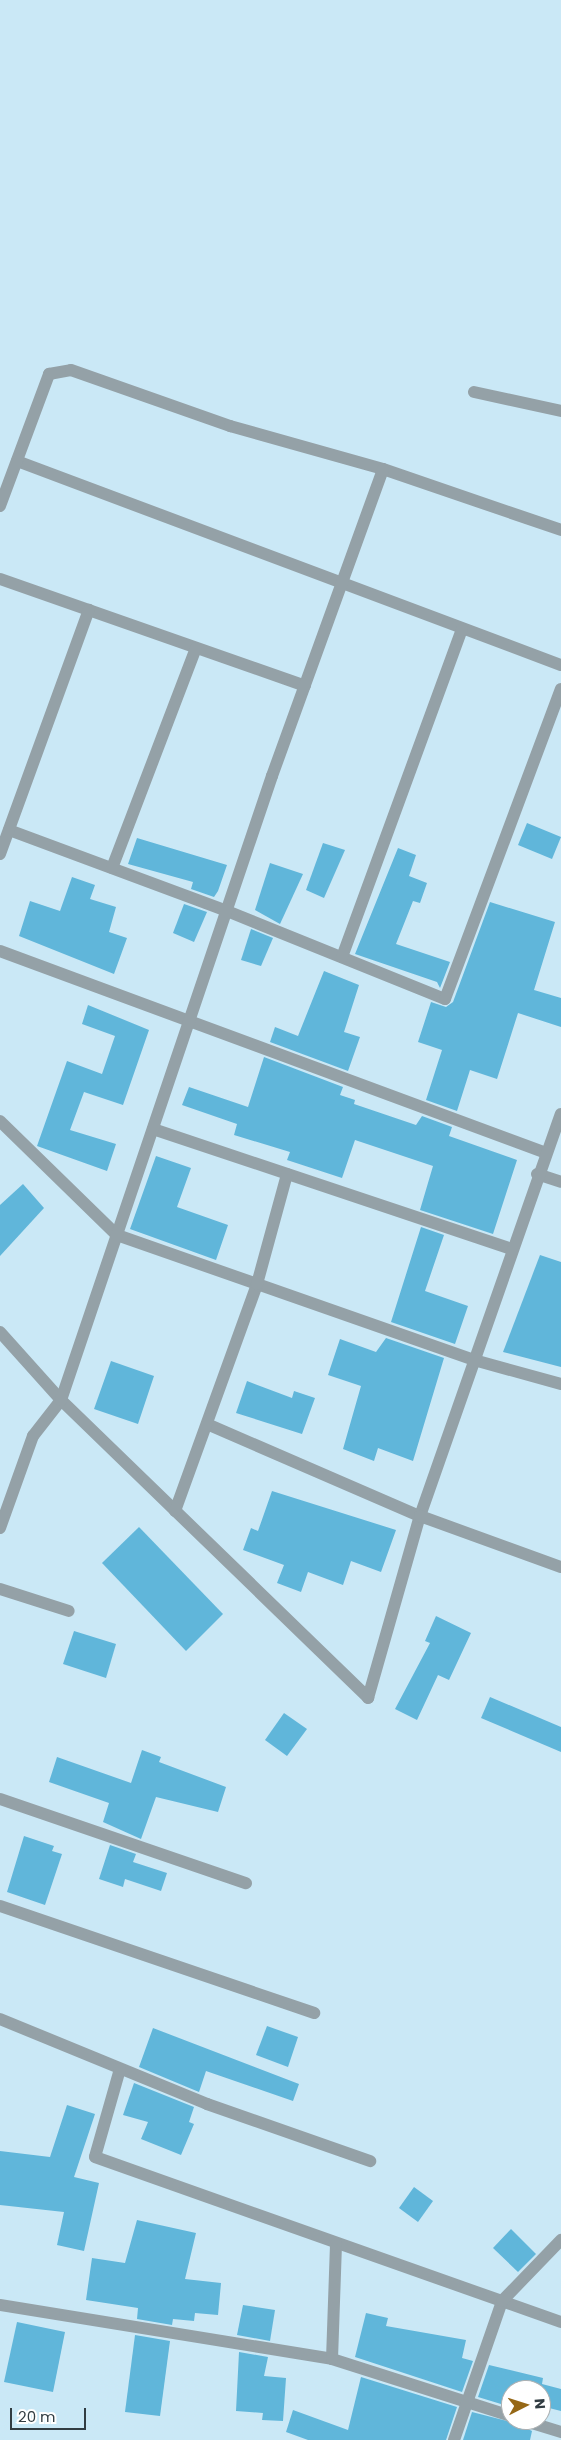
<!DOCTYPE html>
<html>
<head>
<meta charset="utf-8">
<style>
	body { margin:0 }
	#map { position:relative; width:561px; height:2440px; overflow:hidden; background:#cae8f6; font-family:Poppins,sans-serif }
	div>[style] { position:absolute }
	.building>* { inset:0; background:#60b6da }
	.street>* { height:12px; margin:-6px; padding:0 6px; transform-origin:6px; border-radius:6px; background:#94a1a7 }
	span { translate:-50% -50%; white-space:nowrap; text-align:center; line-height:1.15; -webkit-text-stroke:4px #fff; paint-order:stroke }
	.north { position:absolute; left:501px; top:2380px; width:50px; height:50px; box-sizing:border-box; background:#fff; border:1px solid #adb1b3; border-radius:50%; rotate:85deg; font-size:14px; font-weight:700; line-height:20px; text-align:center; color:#313c42 }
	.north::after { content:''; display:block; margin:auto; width:18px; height:22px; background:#966817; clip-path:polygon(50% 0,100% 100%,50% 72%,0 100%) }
	.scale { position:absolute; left:10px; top:2408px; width:76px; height:22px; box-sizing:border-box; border:2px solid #313c42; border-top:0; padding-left:6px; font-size:15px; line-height:18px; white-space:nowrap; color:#313c42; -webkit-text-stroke:4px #fff; paint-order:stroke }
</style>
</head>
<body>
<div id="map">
	<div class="building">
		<div style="clip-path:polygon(527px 823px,561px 837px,552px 859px,518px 845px)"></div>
		<div style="clip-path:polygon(137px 838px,227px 865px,218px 891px,214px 897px,191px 889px,193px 882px,128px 864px)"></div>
		<div style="clip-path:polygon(323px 843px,345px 850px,324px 898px,306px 890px)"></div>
		<div style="clip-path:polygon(398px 848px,416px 855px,409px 876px,427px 883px,420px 903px,413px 901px,396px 944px,450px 962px,440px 988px,437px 982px,355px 954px)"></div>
		<div style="clip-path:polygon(270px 863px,303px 874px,280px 924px,255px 910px)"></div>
		<div style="clip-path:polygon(72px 877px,95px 885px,90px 899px,116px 907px,109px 932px,127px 938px,114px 974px,19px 936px,30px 901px,60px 911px)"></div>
		<div style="clip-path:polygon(490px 902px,555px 922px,534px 990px,561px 998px,561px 1027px,518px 1013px,497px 1079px,470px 1070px,457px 1111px,426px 1100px,442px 1050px,418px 1042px,431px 1002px,446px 1007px,453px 1002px)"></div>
		<div style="clip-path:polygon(184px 904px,207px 912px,194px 942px,173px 933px)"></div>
		<div style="clip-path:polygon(251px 929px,273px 938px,261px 966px,241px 960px)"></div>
		<div style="clip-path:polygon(324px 971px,359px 985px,344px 1032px,360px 1037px,348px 1071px,270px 1042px,275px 1027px,298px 1036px)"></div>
		<div style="clip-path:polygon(88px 1005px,149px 1030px,123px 1105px,84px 1092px,70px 1130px,116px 1144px,107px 1171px,37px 1146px,67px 1061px,102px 1074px,115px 1036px,82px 1024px)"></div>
		<div style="clip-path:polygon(264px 1057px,343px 1087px,340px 1095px,355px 1100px,354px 1104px,416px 1125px,422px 1116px,452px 1127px,449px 1136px,517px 1160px,493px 1234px,420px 1210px,433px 1166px,355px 1140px,342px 1178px,287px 1160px,290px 1152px,234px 1135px,237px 1124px,182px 1105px,189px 1087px,248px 1107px)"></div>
		<div style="clip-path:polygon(156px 1156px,191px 1168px,177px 1207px,228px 1225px,216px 1260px,130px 1229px)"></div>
		<div style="clip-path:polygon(23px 1184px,44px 1208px,0 1256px,0 1205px)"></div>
		<div style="clip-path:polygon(421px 1227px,444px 1235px,425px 1291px,468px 1306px,455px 1344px,391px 1322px)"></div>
		<div style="clip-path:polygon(540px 1255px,561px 1262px,561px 1367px,503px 1352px)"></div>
		<div style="clip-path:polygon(386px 1338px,444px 1358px,413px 1461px,378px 1448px,374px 1461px,343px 1449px,361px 1386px,328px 1375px,340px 1339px,376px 1352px)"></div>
		<div style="clip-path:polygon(111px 1361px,154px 1376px,138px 1424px,94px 1409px)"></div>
		<div style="clip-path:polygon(247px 1381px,292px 1398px,294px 1391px,315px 1398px,302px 1434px,236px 1413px)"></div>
		<div style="clip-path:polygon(272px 1491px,396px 1530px,381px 1572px,351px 1561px,343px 1585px,308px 1572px,301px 1592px,277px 1583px,284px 1565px,243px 1550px,251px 1528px,258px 1531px)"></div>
		<div style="clip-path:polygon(139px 1527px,223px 1614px,186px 1651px,102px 1563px)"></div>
		<div style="clip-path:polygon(436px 1616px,471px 1633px,449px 1680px,438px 1675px,417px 1720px,395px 1709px,430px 1643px,425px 1641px)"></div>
		<div style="clip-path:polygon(74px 1631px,116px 1644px,106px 1678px,63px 1664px)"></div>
		<div style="clip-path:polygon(490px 1697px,561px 1727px,561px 1752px,481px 1718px)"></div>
		<div style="clip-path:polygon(284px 1713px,307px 1729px,287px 1756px,265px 1740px)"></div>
		<div style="clip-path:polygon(142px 1750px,161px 1757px,159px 1762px,226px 1787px,218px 1812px,156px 1797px,141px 1839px,103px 1822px,109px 1803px,49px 1782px,57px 1757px,131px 1783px)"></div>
		<div style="clip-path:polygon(24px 1836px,54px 1846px,52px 1851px,62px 1854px,45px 1905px,7px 1892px)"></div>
		<div style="clip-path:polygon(110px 1845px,136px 1854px,133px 1862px,167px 1873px,161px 1891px,125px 1879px,123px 1887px,99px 1879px)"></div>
		<div style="clip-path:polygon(267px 2026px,298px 2037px,288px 2067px,256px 2055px)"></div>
		<div style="clip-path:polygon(153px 2028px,299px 2084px,293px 2101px,206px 2071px,199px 2092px,139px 2067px)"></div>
		<div style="clip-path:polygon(134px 2083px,194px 2107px,189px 2122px,194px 2124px,181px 2155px,141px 2139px,148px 2122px,123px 2115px)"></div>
		<div style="clip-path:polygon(67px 2105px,95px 2114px,74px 2177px,99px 2183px,84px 2251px,57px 2245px,64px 2212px,0 2205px,0 2151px,50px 2157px)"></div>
		<div style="clip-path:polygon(414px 2187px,433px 2201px,418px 2222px,399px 2208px)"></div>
		<div style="clip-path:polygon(137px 2220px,196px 2233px,185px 2279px,221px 2283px,218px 2315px,195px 2313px,194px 2321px,173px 2319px,172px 2325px,137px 2319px,138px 2308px,86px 2300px,92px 2258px,125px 2263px)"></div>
		<div style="clip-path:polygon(511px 2229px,536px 2254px,518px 2272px,493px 2248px)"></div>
		<div style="clip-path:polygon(243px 2305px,275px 2310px,270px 2341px,237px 2335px)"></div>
		<div style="clip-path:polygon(366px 2313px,388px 2318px,386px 2326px,466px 2340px,462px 2358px,473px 2361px,462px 2392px,355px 2357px)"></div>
		<div style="clip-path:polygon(17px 2322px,65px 2332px,53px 2392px,4px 2382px)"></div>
		<div style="clip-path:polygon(135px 2335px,170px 2341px,160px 2416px,125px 2412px)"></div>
		<div style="clip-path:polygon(239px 2352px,268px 2357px,264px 2376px,286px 2378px,283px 2421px,262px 2420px,263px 2413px,236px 2411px)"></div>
		<div style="clip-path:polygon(489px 2365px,543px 2378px,542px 2384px,561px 2389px,561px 2411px,541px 2406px,541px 2390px,511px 2390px,511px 2407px,478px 2397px)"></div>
		<div style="clip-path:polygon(361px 2377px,457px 2407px,446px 2440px,308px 2440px,286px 2432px,293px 2410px,348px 2430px)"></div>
		<div style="clip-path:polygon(472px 2412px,515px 2423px,532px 2431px,530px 2440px,463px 2440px)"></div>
	</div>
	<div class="street">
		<div style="left:474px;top:392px;width:89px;rotate:12.3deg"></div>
		<div style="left:17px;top:461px;width:581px;rotate:20.56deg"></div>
		<div style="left:0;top:506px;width:141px;rotate:-69.6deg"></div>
		<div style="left:49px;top:374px;width:22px;rotate:-10deg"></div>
		<div style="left:71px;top:370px;width:169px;rotate:19.4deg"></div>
		<div style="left:230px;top:426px;width:159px;rotate:15.7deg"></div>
		<div style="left:383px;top:469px;width:188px;rotate:18.9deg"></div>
		<div style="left:0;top:579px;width:323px;rotate:19.3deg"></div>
		<div style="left:9px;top:830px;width:233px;rotate:20.4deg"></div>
		<div style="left:227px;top:911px;width:235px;rotate:22deg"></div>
		<div style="left:445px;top:999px;width:331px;rotate:-69.5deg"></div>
		<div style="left:0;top:854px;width:260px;rotate:-70deg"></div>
		<div style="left:112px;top:868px;width:235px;rotate:-69.1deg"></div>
		<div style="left:0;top:951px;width:582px;rotate:20.3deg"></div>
		<div style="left:342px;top:957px;width:349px;rotate:-69.9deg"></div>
		<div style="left:0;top:1121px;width:163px;rotate:44.3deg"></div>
		<div style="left:117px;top:1235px;width:378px;rotate:19.3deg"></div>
		<div style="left:474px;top:1360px;width:90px;rotate:15.4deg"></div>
		<div style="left:153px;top:1129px;width:378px;rotate:18.5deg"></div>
		<div style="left:537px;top:1174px;width:25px;rotate:18deg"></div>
		<div style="left:0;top:1332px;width:91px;rotate:48.1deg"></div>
		<div style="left:61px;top:1400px;width:428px;rotate:44.1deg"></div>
		<div style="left:368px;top:1698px;width:189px;rotate:-74.1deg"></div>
		<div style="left:420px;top:1516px;width:426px;rotate:-70.7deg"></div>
		<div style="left:207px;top:1424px;width:232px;rotate:23.4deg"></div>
		<div style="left:420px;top:1516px;width:150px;rotate:19.9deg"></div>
		<div style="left:175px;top:1511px;width:241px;rotate:-70.1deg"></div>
		<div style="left:257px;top:1284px;width:114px;rotate:-74.7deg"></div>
		<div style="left:0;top:1528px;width:98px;rotate:-70.3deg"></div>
		<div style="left:33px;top:1436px;width:46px;rotate:-52.1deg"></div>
		<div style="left:61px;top:1400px;width:659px;rotate:-71.32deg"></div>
		<div style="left:272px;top:776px;width:326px;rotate:-70.1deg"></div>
		<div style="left:0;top:1589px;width:72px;rotate:17.7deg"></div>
		<div style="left:0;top:1799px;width:260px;rotate:18.9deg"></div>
		<div style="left:0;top:1906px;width:332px;rotate:18.8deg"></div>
		<div style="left:0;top:2019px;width:224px;rotate:22.3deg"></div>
		<div style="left:207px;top:2104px;width:173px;rotate:19.3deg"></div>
		<div style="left:120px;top:2069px;width:91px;rotate:105.9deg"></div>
		<div style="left:95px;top:2157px;width:494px;rotate:19.5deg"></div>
		<div style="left:0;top:2305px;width:336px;rotate:9.2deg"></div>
		<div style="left:332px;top:2359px;width:188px;rotate:17.7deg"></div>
		<div style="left:332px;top:2359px;width:115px;rotate:-88deg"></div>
		<div style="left:522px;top:2420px;width:41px;rotate:17.1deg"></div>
		<div style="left:454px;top:2440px;width:147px;rotate:-70.9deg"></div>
		<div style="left:502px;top:2301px;width:85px;rotate:-46deg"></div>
	</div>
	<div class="north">N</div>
	<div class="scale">20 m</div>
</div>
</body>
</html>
